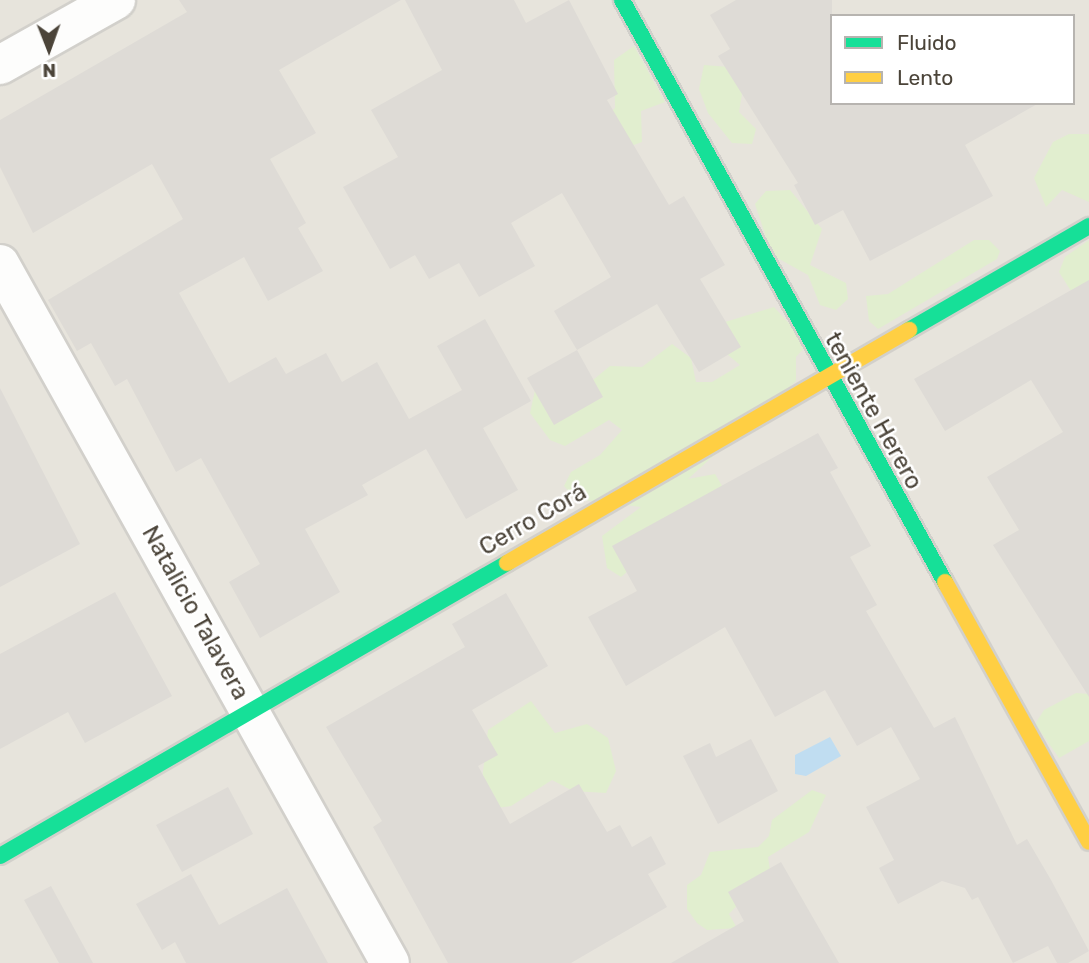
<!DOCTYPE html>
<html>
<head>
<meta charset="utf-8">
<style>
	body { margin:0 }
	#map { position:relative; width:1089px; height:963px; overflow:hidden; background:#f4f2ee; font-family:Rubik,sans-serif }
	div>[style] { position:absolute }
	.residential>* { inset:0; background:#e7e4dc }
	.green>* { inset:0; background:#e1eecf }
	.water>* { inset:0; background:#c0ddf1 }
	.building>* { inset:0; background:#dedbd6 }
	.roads { filter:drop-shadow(2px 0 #d2d0cb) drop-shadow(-2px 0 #d2d0cb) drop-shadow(0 2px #d2d0cb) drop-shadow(0 -2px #d2d0cb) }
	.street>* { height:38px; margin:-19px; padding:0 19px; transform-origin:19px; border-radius:19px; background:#fdfdfc }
	.fast>* { height:16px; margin:-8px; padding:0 8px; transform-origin:8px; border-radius:8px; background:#16e098 }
	.slow>* { height:16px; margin:-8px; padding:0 8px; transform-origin:8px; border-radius:8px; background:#ffcf43 }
	span { translate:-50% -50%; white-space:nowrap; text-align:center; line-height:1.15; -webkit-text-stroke:5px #fff; paint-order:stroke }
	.street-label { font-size:24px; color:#4b4439 }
	.legend { position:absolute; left:830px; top:14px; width:245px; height:91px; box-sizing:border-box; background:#fff; border:2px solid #b7b4b0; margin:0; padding:9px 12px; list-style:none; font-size:21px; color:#4b4439 }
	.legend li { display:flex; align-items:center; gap:14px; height:35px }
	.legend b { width:35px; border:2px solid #b7b4b0 }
	.north { position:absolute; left:14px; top:14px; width:70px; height:70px; -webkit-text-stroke:5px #fff; paint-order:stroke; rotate:179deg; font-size:19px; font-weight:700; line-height:28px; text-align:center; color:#4b4439 }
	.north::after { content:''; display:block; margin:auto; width:24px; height:32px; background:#4b4439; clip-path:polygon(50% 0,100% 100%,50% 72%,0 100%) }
</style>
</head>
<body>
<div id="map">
	<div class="residential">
		<div style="clip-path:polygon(evenodd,0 0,1089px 0,1089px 963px,0 963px,0 0,832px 16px,1073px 16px,1073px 103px,832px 103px,832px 16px)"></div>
	</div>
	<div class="green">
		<div style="clip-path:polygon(634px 46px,665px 102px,641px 111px,642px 142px,620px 150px,603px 120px,615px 108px,614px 60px)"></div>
		<div style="clip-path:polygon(704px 65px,729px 67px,743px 88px,739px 112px,756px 129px,752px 144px,732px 143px,708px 113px,699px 89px)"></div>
		<div style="clip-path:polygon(1069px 134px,1089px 134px,1089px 202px,1062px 190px,1046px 207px,1034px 178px,1053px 142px)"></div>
		<div style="clip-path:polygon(790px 190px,822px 229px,810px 265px,846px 283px,848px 299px,836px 310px,820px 305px,808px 275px,772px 255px,755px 204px,766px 191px)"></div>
		<div style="clip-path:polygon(974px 240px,989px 240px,1000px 251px,997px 259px,878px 329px,869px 321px,866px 296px,888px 294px)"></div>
		<div style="clip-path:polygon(1089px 240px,1089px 297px,1071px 291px,1059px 272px,1065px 257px)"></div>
		<div style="clip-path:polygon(774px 307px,808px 344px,796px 357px,796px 381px,688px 479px,715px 474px,724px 489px,621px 577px,607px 568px,602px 536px,641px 507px,576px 499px,564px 486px,571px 472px,600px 455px,622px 430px,609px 420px,565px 446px,550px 440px,530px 413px,537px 381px,593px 380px,610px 366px,642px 367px,672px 344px,691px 358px,696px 382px,712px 382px,740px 365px,709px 339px,722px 323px)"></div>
		<div style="clip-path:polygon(1076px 693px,1089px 694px,1089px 741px,1059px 758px,1035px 724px,1044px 710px)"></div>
		<div style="clip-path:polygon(531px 701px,555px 733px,587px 724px,608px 738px,616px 771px,606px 793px,573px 791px,552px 780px,511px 806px,496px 808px,482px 780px,488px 730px)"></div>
		<div style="clip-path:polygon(812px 790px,826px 795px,809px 832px,768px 857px,770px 870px,729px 914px,737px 928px,707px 930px,697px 923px,687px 909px,687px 885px,701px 875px,710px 852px,758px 847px,769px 836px,772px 820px)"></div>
	</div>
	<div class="water">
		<div style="clip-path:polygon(830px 737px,841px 756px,806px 776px,795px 774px,795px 755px)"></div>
	</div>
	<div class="building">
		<div style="clip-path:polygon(179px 0,401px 0,279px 70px,316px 133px,270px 159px,306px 223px,298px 228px,323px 271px,268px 301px,244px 257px,179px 293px,229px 383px,276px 357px,286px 374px,326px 353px,342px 382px,377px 362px,409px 419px,462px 390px,437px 346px,485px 319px,531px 401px,483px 428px,518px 490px,466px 519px,426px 449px,362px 485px,368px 495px,305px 529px,340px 592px,260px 638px,229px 582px,260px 564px,201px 458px,176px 472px,127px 379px,115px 386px,91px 343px,77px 351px,48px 300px,183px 219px,152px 164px,33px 233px,0 167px,0 120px,187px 12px)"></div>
		<div style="clip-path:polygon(405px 0,514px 0,526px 23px,569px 0,618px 94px,607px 100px,669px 205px,684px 196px,725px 265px,700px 279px,741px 347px,699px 372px,657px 304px,577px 350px,554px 311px,611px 277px,562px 193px,511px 223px,535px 266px,479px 297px,459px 263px,429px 279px,415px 255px,390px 269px,343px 187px,398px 157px,371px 110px,442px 70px)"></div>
		<div style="clip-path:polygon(736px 0,832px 0,832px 103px,1039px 103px,965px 145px,993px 196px,870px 261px,843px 210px,815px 225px,794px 185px,798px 183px,718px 56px,730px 49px,710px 15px)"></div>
		<div style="clip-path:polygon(1089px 280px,1089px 697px,993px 545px,1019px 530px,987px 477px,1063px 432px,1031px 380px,945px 431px,914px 379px)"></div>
		<div style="clip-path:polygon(577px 350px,603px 397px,554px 425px,527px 378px)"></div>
		<div style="clip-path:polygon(0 388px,80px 544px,0 587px)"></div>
		<div style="clip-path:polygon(818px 433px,838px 468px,830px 472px,871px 546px,850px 557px,877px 605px,866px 611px,934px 728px,955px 717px,1017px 845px,1027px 839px,1051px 880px,1089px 951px,1068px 963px,1057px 963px,1048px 946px,1013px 963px,978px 897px,972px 900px,965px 888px,942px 881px,898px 904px,879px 868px,894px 860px,866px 807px,920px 779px,891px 727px,857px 746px,825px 690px,775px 717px,725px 627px,626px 686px,588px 617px,637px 591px,612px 546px)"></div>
		<div style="clip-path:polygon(115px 592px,172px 696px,85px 743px,68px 712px,0 749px,0 654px)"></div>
		<div style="clip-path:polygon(506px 593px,548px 666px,472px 710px,498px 755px,478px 766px,510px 824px,579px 784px,607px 832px,620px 825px,632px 847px,651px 836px,666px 864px,648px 874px,667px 907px,571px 963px,448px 963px,373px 827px,382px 821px,326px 727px,465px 647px,452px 624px)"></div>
		<div style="clip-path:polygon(751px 739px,778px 791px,718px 824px,683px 756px,710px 743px,716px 757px)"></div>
		<div style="clip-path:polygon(228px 787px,253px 834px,182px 872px,156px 825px)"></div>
		<div style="clip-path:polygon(781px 862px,839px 963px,671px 963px,744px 921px,728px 892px)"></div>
		<div style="clip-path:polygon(191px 874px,219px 925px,287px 888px,328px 963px,186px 963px,175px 942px,162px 950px,136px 904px)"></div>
		<div style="clip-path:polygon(51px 886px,93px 963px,59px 963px,24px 900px)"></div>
	</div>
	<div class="roads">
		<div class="street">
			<div style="left:0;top:65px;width:133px;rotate:-29.3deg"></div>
			<div style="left:0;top:264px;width:800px;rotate:60.84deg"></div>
		</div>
		<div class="fast">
			<div style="left:622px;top:0;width:666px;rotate:60.97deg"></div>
			<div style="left:909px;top:330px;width:208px;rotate:-30deg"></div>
			<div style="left:0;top:856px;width:586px;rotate:-30.02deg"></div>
		</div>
		<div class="slow">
			<div style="left:507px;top:563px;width:465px;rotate:-30.1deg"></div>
			<div style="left:945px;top:582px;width:297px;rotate:61deg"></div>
		</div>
	</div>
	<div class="street-label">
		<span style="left:873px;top:411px;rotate:61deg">teniente Herero</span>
		<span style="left:533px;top:520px;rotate:-30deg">Cerro Corá</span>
		<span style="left:195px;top:613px;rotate:61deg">Natalicio Talavera</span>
	</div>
	<ul class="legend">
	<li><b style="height:9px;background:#16e098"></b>Fluido</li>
	<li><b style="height:9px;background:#ffcf43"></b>Lento</li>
	</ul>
	<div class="north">N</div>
</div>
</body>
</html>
